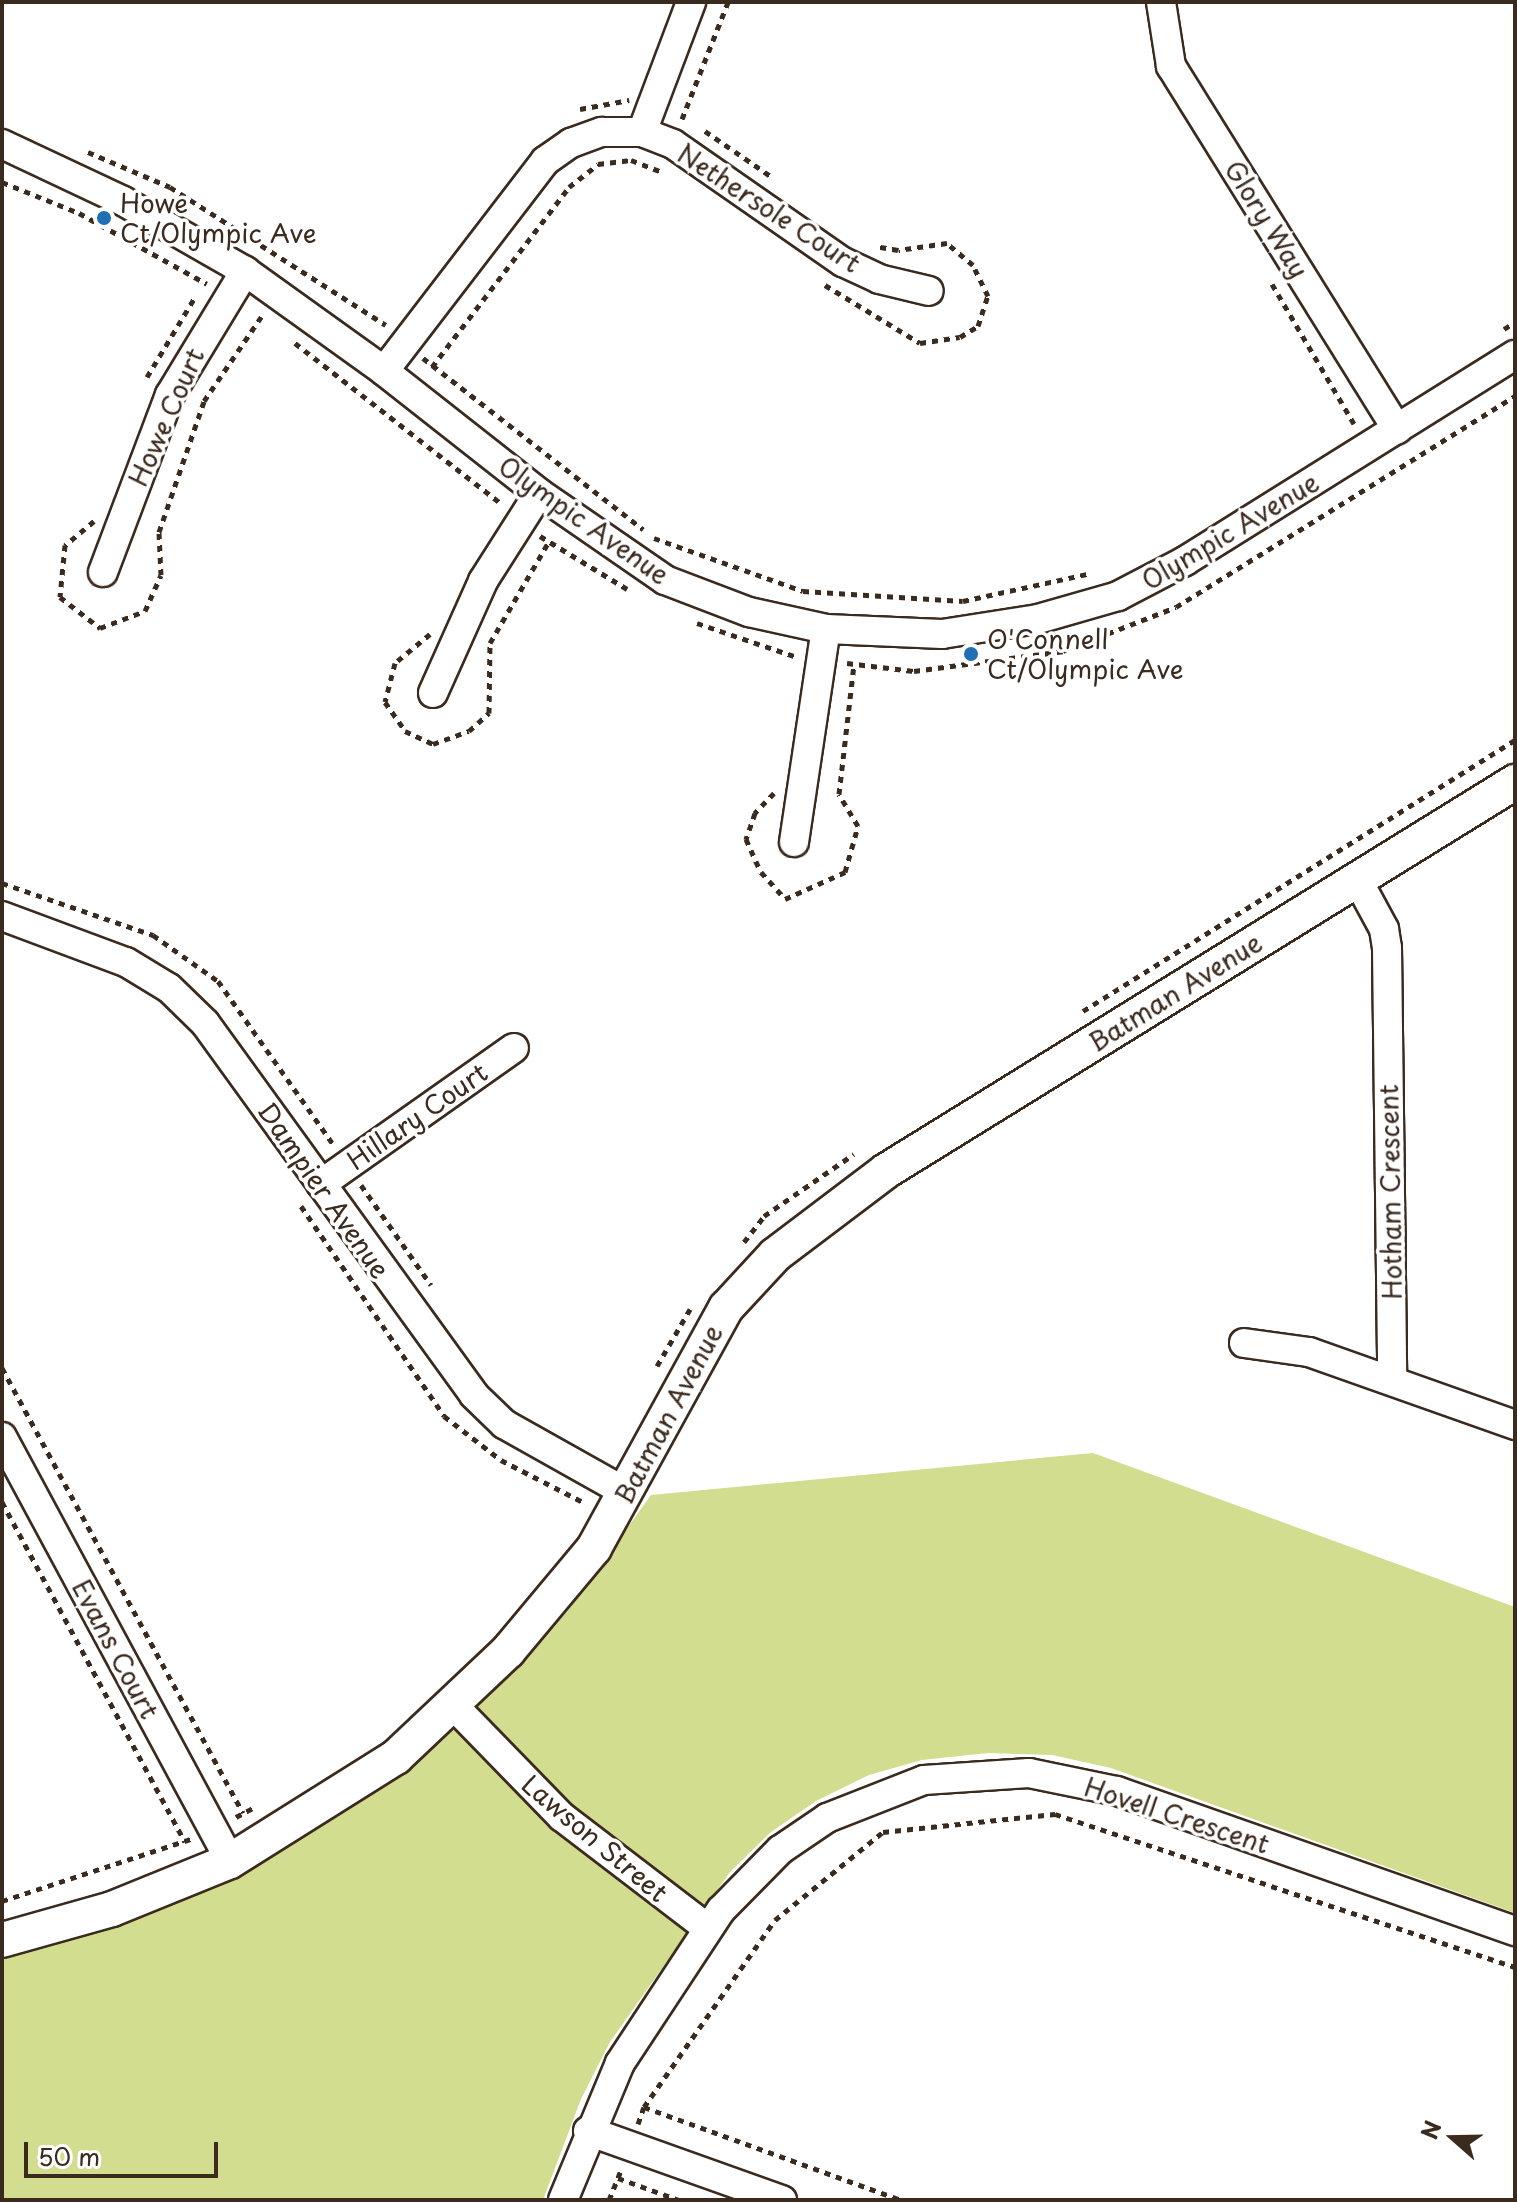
<!DOCTYPE html>
<html>
<head>
<meta charset="utf-8">
<style>
	body { margin:0 }
	#map { position:relative; width:1517px; height:2202px; overflow:hidden; background:#fff; font-family:"Playpen Sans",sans-serif }
	div>[style] { position:absolute }
	.green>* { inset:0; background:#d2dd90 }
	.path>* { height:5px; margin-top:-2.5px; transform-origin:0; background:repeating-linear-gradient(90deg,#3b2a1e 0 6px,transparent 0 12px) }
	.roads { filter:drop-shadow(2px 0 #3b2a1e) drop-shadow(-2px 0 #3b2a1e) drop-shadow(0 2px #3b2a1e) drop-shadow(0 -2px #3b2a1e) }
	.minor>* { height:28px; margin:-14px; padding:0 14px; transform-origin:14px; border-radius:14px; background:#fff }
	.tertiary>* { height:34px; margin:-17px; padding:0 17px; transform-origin:17px; border-radius:17px; background:#fff }
	.dots>* { width:22px; height:22px; translate:-50% -50%; box-sizing:border-box; border:4px solid #fff; border-radius:50% }
	span { translate:-50% -50%; white-space:nowrap; text-align:center; line-height:1.15; -webkit-text-stroke:7px #fff; paint-order:stroke }
	.poi-label { font-size:26px; color:#3b2a1e }
	.left { translate:0 -50%; text-align:left }
	.street-label { font-size:26px; color:#3b2a1e }
	.frame { position:absolute; inset:0; border:4px solid #3b2a1e; pointer-events:none }
	.north { position:absolute; left:1413px; top:2098px; width:80px; height:80px; -webkit-text-stroke:6px #fff; paint-order:stroke; rotate:290deg; font-size:22px; font-weight:700; line-height:32px; text-align:center; color:#3b2a1e }
	.north::after { content:''; display:block; margin:auto; width:28px; height:36px; background:#3b2a1e; clip-path:polygon(50% 0,100% 100%,50% 72%,0 100%) }
	.scale { position:absolute; left:24px; top:2142px; width:194px; height:36px; box-sizing:border-box; border:4px solid #3b2a1e; border-top:0; padding-left:10px; font-size:24px; line-height:28px; white-space:nowrap; color:#3b2a1e; -webkit-text-stroke:6px #fff; paint-order:stroke }
</style>
</head>
<body>
<div id="map">
	<div class="green">
		<div style="clip-path:polygon(1093px 1453px,1515px 1607px,1515px 1913px,1111px 1768px,1052px 1755px,988px 1753px,922px 1760px,869px 1775px,816px 1801px,771px 1832px,730px 1872px,610px 2042px,581px 2099px,543px 2200px,2px 2200px,2px 1951px,70px 1940px,253px 1868px,416px 1762px,566px 1613px,651px 1495px)"></div>
	</div>
	<div class="path">
		<div style="left:580px;top:109px;width:50px;rotate:-10.4deg"></div>
		<div style="left:682px;top:119px;width:126px;rotate:-68.5deg"></div>
		<div style="left:705px;top:131px;width:81px;rotate:34.5deg"></div>
		<div style="left:88px;top:152px;width:89px;rotate:23.1deg"></div>
		<div style="left:170px;top:187px;width:256px;rotate:32.6deg"></div>
		<div style="left:2px;top:182px;width:83px;rotate:21.9deg"></div>
		<div style="left:79px;top:213px;width:146px;rotate:29deg"></div>
		<div style="left:1272px;top:284px;width:162px;rotate:59.6deg"></div>
		<div style="left:825px;top:285px;width:111px;rotate:31.4deg"></div>
		<div style="left:920px;top:343px;width:40px;rotate:-8.5deg"></div>
		<div style="left:960px;top:337px;width:21px;rotate:-31deg"></div>
		<div style="left:978px;top:326px;width:32px;rotate:-72deg"></div>
		<div style="left:988px;top:296px;width:34px;rotate:-116deg"></div>
		<div style="left:973px;top:265px;width:34px;rotate:-140deg"></div>
		<div style="left:947px;top:243px;width:49px;rotate:171.9deg"></div>
		<div style="left:898px;top:250px;width:22px;rotate:-170deg"></div>
		<div style="left:1504px;top:329px;width:13px;rotate:-32deg"></div>
		<div style="left:295px;top:343px;width:262px;rotate:37.9deg"></div>
		<div style="left:423px;top:358px;width:279px;rotate:37.9deg"></div>
		<div style="left:432px;top:367px;width:226px;rotate:-52.7deg"></div>
		<div style="left:569px;top:187px;width:37px;rotate:-38deg"></div>
		<div style="left:598px;top:164px;width:33px;rotate:-7deg"></div>
		<div style="left:631px;top:160px;width:33px;rotate:21deg"></div>
		<div style="left:147px;top:377px;width:93px;rotate:-59deg"></div>
		<div style="left:94px;top:521px;width:38px;rotate:140deg"></div>
		<div style="left:65px;top:545px;width:52px;rotate:95.5deg"></div>
		<div style="left:60px;top:597px;width:51px;rotate:37.8deg"></div>
		<div style="left:100px;top:628px;width:48px;rotate:-20.7deg"></div>
		<div style="left:145px;top:611px;width:39px;rotate:-66deg"></div>
		<div style="left:161px;top:575px;width:43px;rotate:-92.7deg"></div>
		<div style="left:159px;top:532px;width:139px;rotate:-71deg"></div>
		<div style="left:204px;top:401px;width:102px;rotate:-55.8deg"></div>
		<div style="left:540px;top:536px;width:102px;rotate:31.3deg"></div>
		<div style="left:654px;top:538px;width:158px;rotate:19.6deg"></div>
		<div style="left:803px;top:591px;width:160px;rotate:3.6deg"></div>
		<div style="left:963px;top:601px;width:131px;rotate:-12.3deg"></div>
		<div style="left:697px;top:623px;width:106px;rotate:18.8deg"></div>
		<div style="left:430px;top:634px;width:45px;rotate:140.4deg"></div>
		<div style="left:395px;top:663px;width:40px;rotate:104.4deg"></div>
		<div style="left:385px;top:702px;width:35px;rotate:55deg"></div>
		<div style="left:405px;top:731px;width:31px;rotate:25deg"></div>
		<div style="left:433px;top:744px;width:38px;rotate:-20deg"></div>
		<div style="left:469px;top:731px;width:27px;rotate:-42deg"></div>
		<div style="left:489px;top:713px;width:70px;rotate:-89.2deg"></div>
		<div style="left:490px;top:643px;width:116px;rotate:-59.9deg"></div>
		<div style="left:847px;top:663px;width:67px;rotate:6.8deg"></div>
		<div style="left:914px;top:671px;width:150px;rotate:-7.6deg"></div>
		<div style="left:1063px;top:651px;width:121px;rotate:-21.3deg"></div>
		<div style="left:1176px;top:607px;width:399px;rotate:-31.9deg"></div>
		<div style="left:774px;top:793px;width:28px;rotate:134deg"></div>
		<div style="left:755px;top:813px;width:28px;rotate:109deg"></div>
		<div style="left:746px;top:839px;width:36px;rotate:66deg"></div>
		<div style="left:761px;top:872px;width:36px;rotate:48deg"></div>
		<div style="left:785px;top:899px;width:66px;rotate:-24.2deg"></div>
		<div style="left:845px;top:872px;width:48px;rotate:-74.2deg"></div>
		<div style="left:858px;top:826px;width:37px;rotate:-121deg"></div>
		<div style="left:839px;top:794px;width:131px;rotate:-83.4deg"></div>
		<div style="left:2px;top:883px;width:160px;rotate:19deg"></div>
		<div style="left:153px;top:935px;width:80px;rotate:35.3deg"></div>
		<div style="left:218px;top:981px;width:199px;rotate:54.8deg"></div>
		<div style="left:1083px;top:1011px;width:510px;rotate:-32.1deg"></div>
		<div style="left:361px;top:1185px;width:122px;rotate:55deg"></div>
		<div style="left:301px;top:1206px;width:254px;rotate:55.7deg"></div>
		<div style="left:444px;top:1416px;width:72px;rotate:37.7deg"></div>
		<div style="left:501px;top:1460px;width:92px;rotate:27.1deg"></div>
		<div style="left:744px;top:1242px;width:33px;rotate:-52deg"></div>
		<div style="left:764px;top:1216px;width:109px;rotate:-34.6deg"></div>
		<div style="left:657px;top:1366px;width:66px;rotate:-59.9deg"></div>
		<div style="left:2px;top:1368px;width:506px;rotate:61.56deg"></div>
		<div style="left:2px;top:1502px;width:386px;rotate:61.7deg"></div>
		<div style="left:236px;top:1817px;width:21px;rotate:-28deg"></div>
		<div style="left:2px;top:1901px;width:199px;rotate:-18.2deg"></div>
		<div style="left:644px;top:2107px;width:273px;rotate:19.9deg"></div>
		<div style="left:638px;top:2124px;width:18px;rotate:-71deg"></div>
		<div style="left:644px;top:2107px;width:228px;rotate:-55deg"></div>
		<div style="left:775px;top:1920px;width:139px;rotate:-39.2deg"></div>
		<div style="left:883px;top:1832px;width:173px;rotate:-6deg"></div>
		<div style="left:1055px;top:1814px;width:485px;rotate:18.4deg"></div>
		<div style="left:618px;top:2178px;width:65px;rotate:19.8deg"></div>
		<div style="left:609px;top:2200px;width:35px;rotate:-68deg"></div>
	</div>
	<div class="roads">
		<div class="minor">
			<div style="left:1161px;top:2px;width:65px;rotate:81.1deg"></div>
			<div style="left:1171px;top:66px;width:428px;rotate:58.1deg"></div>
			<div style="left:642px;top:132px;width:139px;rotate:-69.3deg"></div>
			<div style="left:2px;top:144px;width:134px;rotate:25.2deg"></div>
			<div style="left:123px;top:201px;width:141px;rotate:29.8deg"></div>
			<div style="left:245px;top:271px;width:171px;rotate:35.7deg"></div>
			<div style="left:384px;top:371px;width:197px;rotate:38.2deg"></div>
			<div style="left:539px;top:493px;width:153px;rotate:34.6deg"></div>
			<div style="left:665px;top:580px;width:90px;rotate:20.9deg"></div>
			<div style="left:749px;top:612px;width:79px;rotate:12.4deg"></div>
			<div style="left:826px;top:629px;width:116px;rotate:2.5deg"></div>
			<div style="left:942px;top:634px;width:97px;rotate:-8.9deg"></div>
			<div style="left:1038px;top:619px;width:83px;rotate:-16deg"></div>
			<div style="left:1118px;top:596px;width:76px;rotate:-27.6deg"></div>
			<div style="left:1185px;top:561px;width:389px;rotate:-32deg"></div>
			<div style="left:384px;top:371px;width:265px;rotate:-52.5deg"></div>
			<div style="left:545px;top:161px;width:32px;rotate:-35deg"></div>
			<div style="left:571px;top:143px;width:33px;rotate:-20deg"></div>
			<div style="left:602px;top:132px;width:40px"></div>
			<div style="left:642px;top:132px;width:33px;rotate:21deg"></div>
			<div style="left:673px;top:144px;width:207px;rotate:34.8deg"></div>
			<div style="left:843px;top:262px;width:40px;rotate:25deg"></div>
			<div style="left:879px;top:279px;width:51px;rotate:13.5deg"></div>
			<div style="left:103px;top:572px;width:189px;rotate:-69.3deg"></div>
			<div style="left:170px;top:395px;width:145px;rotate:-58.8deg"></div>
			<div style="left:433px;top:693px;width:123px;rotate:-65.9deg"></div>
			<div style="left:483px;top:581px;width:104px;rotate:-57.5deg"></div>
			<div style="left:794px;top:842px;width:215px;rotate:-81.5deg"></div>
			<div style="left:1357px;top:879px;width:57px;rotate:61.6deg"></div>
			<div style="left:1384px;top:929px;width:19px;rotate:81deg"></div>
			<div style="left:1387px;top:948px;width:432px;rotate:89.3deg"></div>
			<div style="left:2px;top:916px;width:132px;rotate:20.4deg"></div>
			<div style="left:126px;top:962px;width:50px;rotate:31.2deg"></div>
			<div style="left:169px;top:988px;width:50px;rotate:44.2deg"></div>
			<div style="left:205px;top:1023px;width:459px;rotate:54.1deg"></div>
			<div style="left:474px;top:1395px;width:42px;rotate:44deg"></div>
			<div style="left:504px;top:1424px;width:141px;rotate:29.3deg"></div>
			<div style="left:321px;top:1184px;width:236px;rotate:-35.2deg"></div>
			<div style="left:1244px;top:1343px;width:66px;rotate:7.9deg"></div>
			<div style="left:1309px;top:1352px;width:219px;rotate:19.5deg"></div>
			<div style="left:2px;top:1437px;width:481px;rotate:61.7deg"></div>
			<div style="left:455px;top:1707px;width:153px;rotate:45.8deg"></div>
			<div style="left:562px;top:1817px;width:183px;rotate:37.4deg"></div>
			<div style="left:588px;top:2131px;width:206px;rotate:19.6deg"></div>
			<div style="left:563px;top:2200px;width:148px;rotate:-67.4deg"></div>
			<div style="left:620px;top:2063px;width:183px;rotate:-56.6deg"></div>
			<div style="left:721px;top:1910px;width:84px;rotate:-45.5deg"></div>
			<div style="left:780px;top:1850px;width:57px;rotate:-34.2deg"></div>
			<div style="left:827px;top:1818px;width:104px;rotate:-21.4deg"></div>
			<div style="left:924px;top:1780px;width:105px;rotate:-3.8deg"></div>
			<div style="left:1029px;top:1773px;width:90px;rotate:11.6deg"></div>
			<div style="left:1117px;top:1791px;width:422px;rotate:19.4deg"></div>
		</div>
		<div class="tertiary">
			<div style="left:2px;top:1940px;width:114px;rotate:-15.7deg"></div>
			<div style="left:112px;top:1909px;width:127px;rotate:-22.1deg"></div>
			<div style="left:230px;top:1861px;width:196px;rotate:-32.1deg"></div>
			<div style="left:396px;top:1757px;width:154px;rotate:-43.4deg"></div>
			<div style="left:508px;top:1651px;width:134px;rotate:-50.1deg"></div>
			<div style="left:594px;top:1548px;width:274px;rotate:-61.2deg"></div>
			<div style="left:726px;top:1308px;width:72px;rotate:-47.2deg"></div>
			<div style="left:775px;top:1255px;width:139px;rotate:-37.1deg"></div>
			<div style="left:886px;top:1171px;width:740px;rotate:-31.73deg"></div>
		</div>
	</div>
	<div class="dots">
		<div style="left:104px;top:218px;background:#1f6fb2"></div>
		<div style="left:971px;top:654px;background:#1f6fb2"></div>
	</div>
	<div class="poi-label">
		<span class="left" style="left:120px;top:218px">Howe<br>Ct/Olympic Ave</span>
		<span class="left" style="left:987px;top:654px">O'Connell<br>Ct/Olympic Ave</span>
	</div>
	<div class="street-label">
		<span style="left:769px;top:208px;rotate:33deg">Nethersole Court</span>
		<span style="left:1267px;top:219px;rotate:58deg">Glory Way</span>
		<span style="left:166px;top:417px;rotate:-66deg">Howe Court</span>
		<span style="left:584px;top:520px;rotate:35deg">Olympic Avenue</span>
		<span style="left:1230px;top:531px;rotate:-31deg">Olympic Avenue</span>
		<span style="left:1175px;top:992px;rotate:-32deg">Batman Avenue</span>
		<span style="left:417px;top:1116px;rotate:-35deg">Hillary Court</span>
		<span style="left:324px;top:1190px;rotate:55deg">Dampier Avenue</span>
		<span style="left:1390px;top:1192px;rotate:-91deg">Hotham Crescent</span>
		<span style="left:668px;top:1414px;rotate:-62deg">Batman Avenue</span>
		<span style="left:116px;top:1649px;rotate:62deg">Evans Court</span>
		<span style="left:1177px;top:1815px;rotate:18deg">Hovell Crescent</span>
		<span style="left:595px;top:1838px;rotate:40deg">Lawson Street</span>
	</div>
	<div class="frame"></div>
	<div class="north">N</div>
	<div class="scale">50 m</div>
</div>
</body>
</html>
